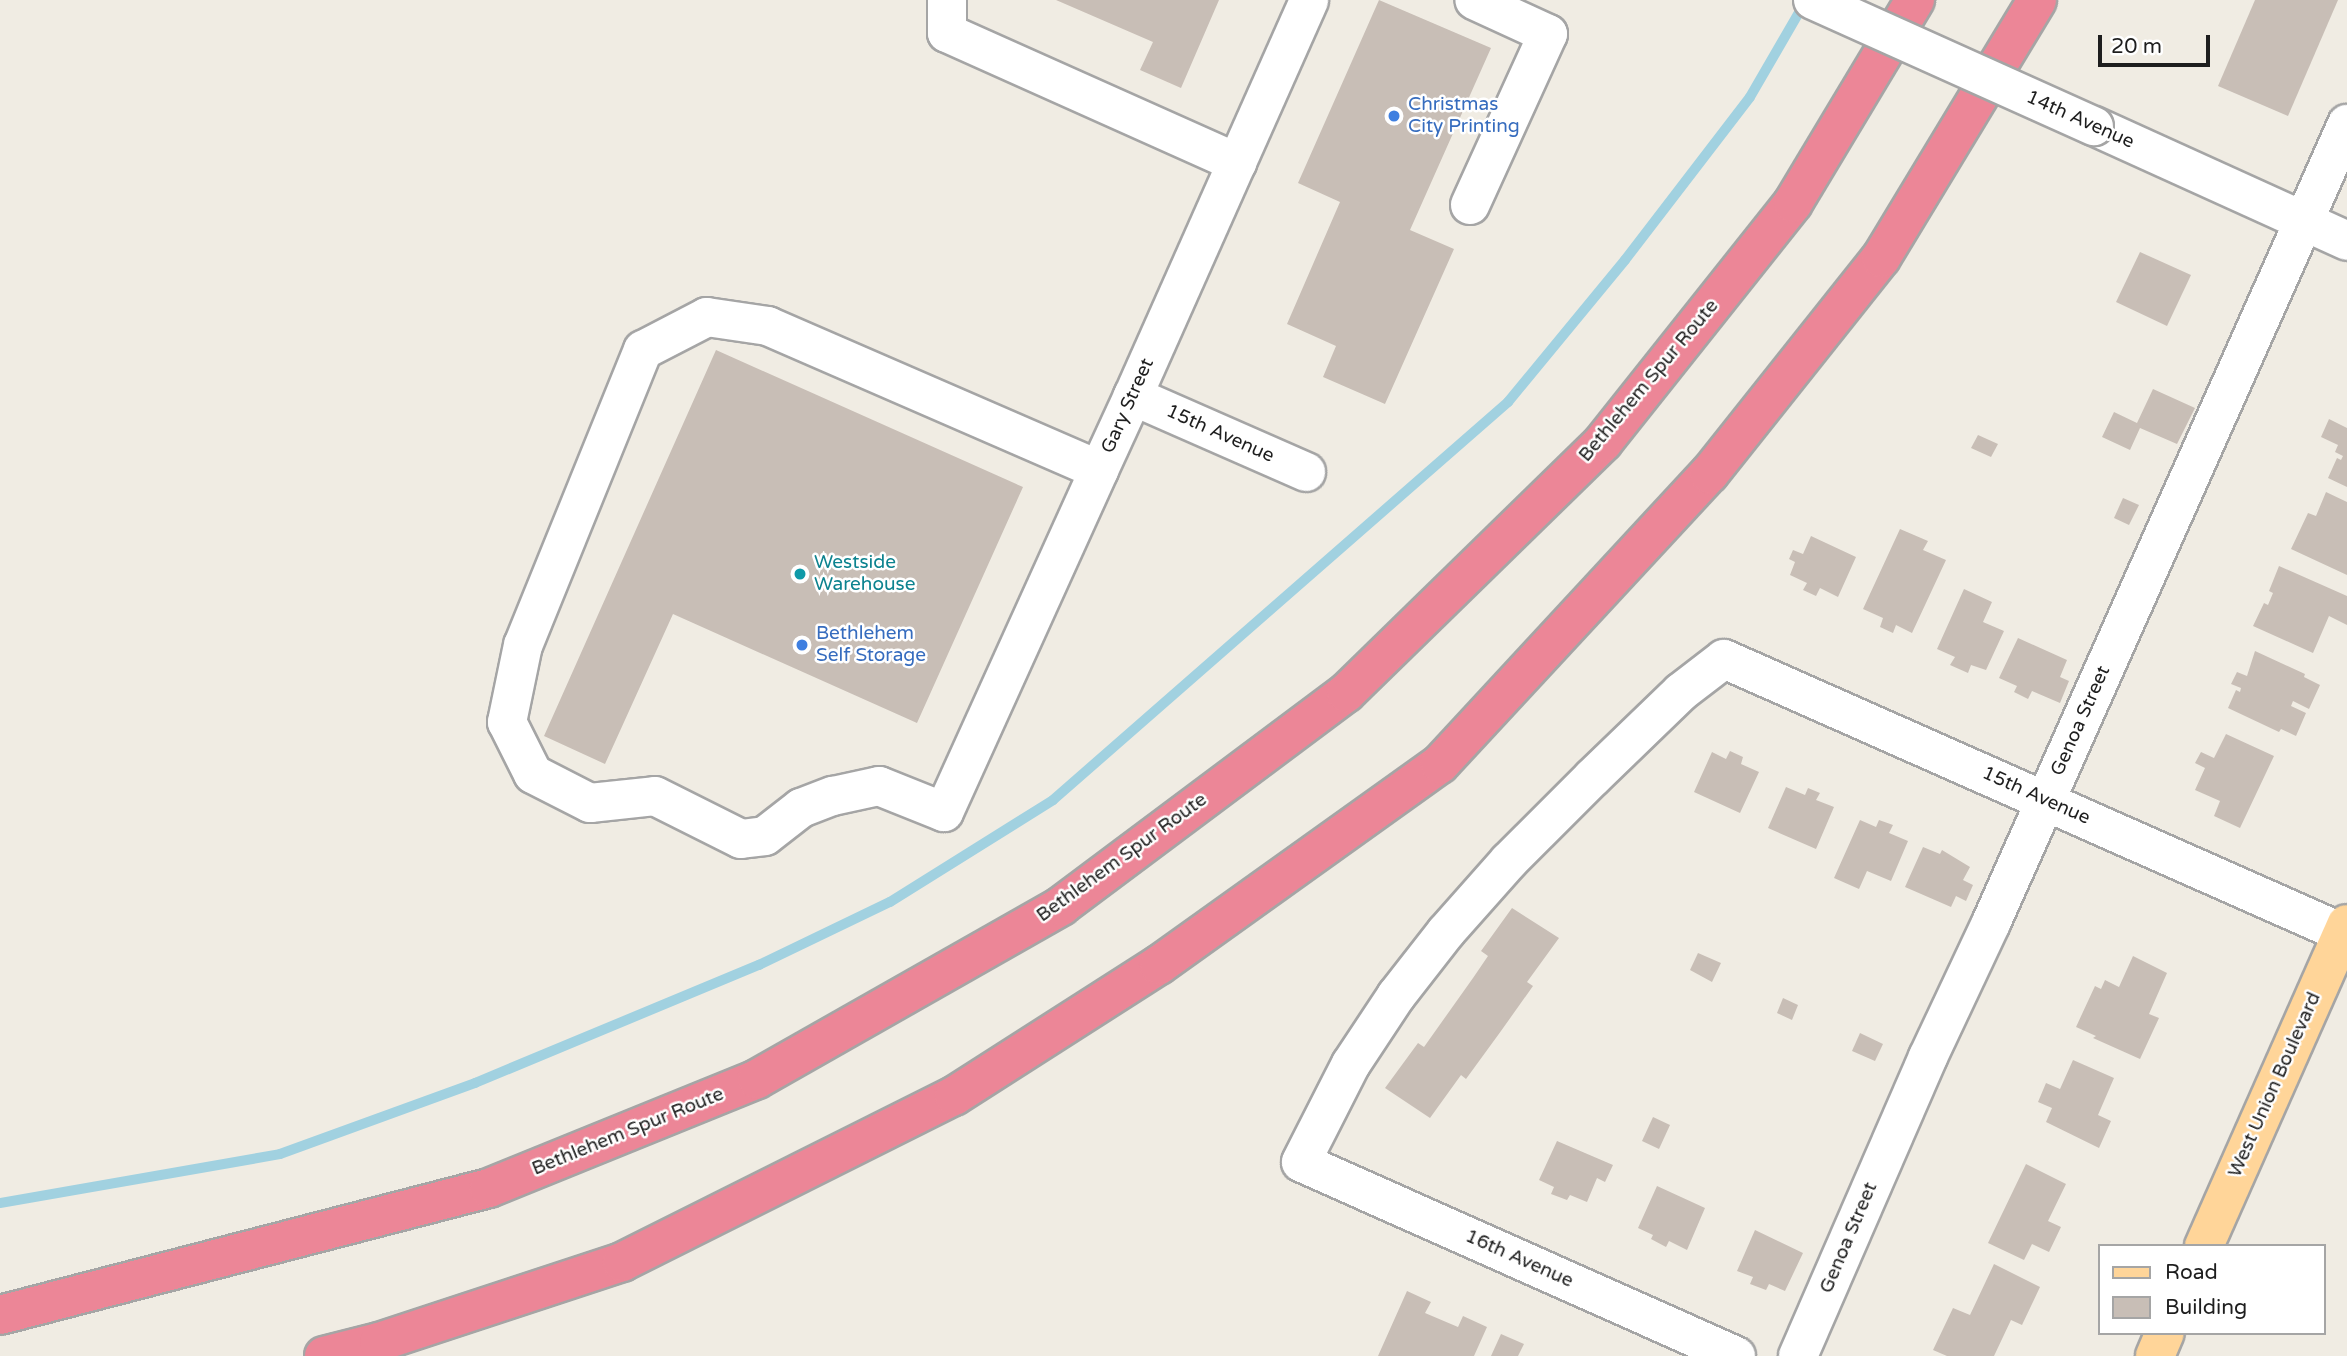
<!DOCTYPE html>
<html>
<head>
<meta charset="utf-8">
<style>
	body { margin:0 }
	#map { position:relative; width:2347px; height:1356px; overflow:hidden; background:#f0ece3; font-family:"Varela Round",sans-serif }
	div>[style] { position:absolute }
	.stream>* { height:10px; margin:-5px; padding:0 5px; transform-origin:5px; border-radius:5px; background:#a1d1e0 }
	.building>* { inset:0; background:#c8beb6 }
	.roads { filter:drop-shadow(2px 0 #a5a5a5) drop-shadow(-2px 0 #a5a5a5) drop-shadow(0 2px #a5a5a5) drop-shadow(0 -2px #a5a5a5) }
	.minor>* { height:38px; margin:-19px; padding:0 19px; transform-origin:19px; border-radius:19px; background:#fff }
	.major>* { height:38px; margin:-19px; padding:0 19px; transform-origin:19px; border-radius:19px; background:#ffd599 }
	.highway>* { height:38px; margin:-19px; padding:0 19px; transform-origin:19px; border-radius:19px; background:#ec8697 }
	.bridges { filter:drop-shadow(2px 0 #a5a5a5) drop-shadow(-2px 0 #a5a5a5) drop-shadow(0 2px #a5a5a5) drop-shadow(0 -2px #a5a5a5) }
	.minor-bridge>* { height:38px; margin:-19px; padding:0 19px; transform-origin:19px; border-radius:19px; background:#fff }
	.dots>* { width:19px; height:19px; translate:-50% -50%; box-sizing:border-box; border:4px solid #fff; border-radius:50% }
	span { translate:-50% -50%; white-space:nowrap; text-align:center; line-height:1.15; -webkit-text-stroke:5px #fff; paint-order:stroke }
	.shop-label { font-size:19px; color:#366cbe }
	.left { translate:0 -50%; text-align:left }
	.street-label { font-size:19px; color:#1e1e1e }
	.culture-label { font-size:19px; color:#0d838f }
	.legend { position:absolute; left:2098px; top:1244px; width:228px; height:91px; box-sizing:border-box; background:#fff; border:2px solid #a5a5a5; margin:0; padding:9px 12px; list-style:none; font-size:21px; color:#1e1e1e }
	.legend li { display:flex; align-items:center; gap:14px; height:35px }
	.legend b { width:35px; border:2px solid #a5a5a5 }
	.scale { position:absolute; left:2098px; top:35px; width:112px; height:32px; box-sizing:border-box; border:4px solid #1e1e1e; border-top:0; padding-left:9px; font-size:21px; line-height:24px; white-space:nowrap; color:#1e1e1e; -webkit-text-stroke:5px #fff; paint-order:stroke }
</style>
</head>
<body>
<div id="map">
	<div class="stream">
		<div style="left:0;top:1203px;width:284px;rotate:-9.9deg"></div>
		<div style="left:280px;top:1154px;width:208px;rotate:-20deg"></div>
		<div style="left:475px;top:1083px;width:308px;rotate:-22.6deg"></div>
		<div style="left:759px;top:965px;width:145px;rotate:-25.7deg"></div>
		<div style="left:890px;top:902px;width:192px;rotate:-32deg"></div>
		<div style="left:1053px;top:800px;width:605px;rotate:-41.18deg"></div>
		<div style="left:1508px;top:402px;width:184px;rotate:-50.5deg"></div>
		<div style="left:1625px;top:260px;width:205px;rotate:-52.5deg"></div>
		<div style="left:1750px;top:97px;width:110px;rotate:-59.9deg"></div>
	</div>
	<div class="building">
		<div style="clip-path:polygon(1056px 0,1219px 0,1181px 88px,1140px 70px,1153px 42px)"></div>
		<div style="clip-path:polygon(1379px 0,1491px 48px,1410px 230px,1454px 249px,1385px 404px,1323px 377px,1336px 346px,1287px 324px,1340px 202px,1298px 183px)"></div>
		<div style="clip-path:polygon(2255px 0,2338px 0,2288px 116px,2218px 86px)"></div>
		<div style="clip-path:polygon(2140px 252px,2191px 275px,2167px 326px,2116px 302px)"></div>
		<div style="clip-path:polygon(716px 350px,1023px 487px,917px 723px,673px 614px,605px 764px,544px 736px)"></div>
		<div style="clip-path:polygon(2153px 389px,2195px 408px,2177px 444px,2140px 428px,2130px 450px,2102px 437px,2114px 412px,2137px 423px)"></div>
		<div style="clip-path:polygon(2329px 419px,2347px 428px,2347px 487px,2328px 478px,2337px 458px,2341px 460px,2343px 456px,2335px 452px,2338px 445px,2321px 437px)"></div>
		<div style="clip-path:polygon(1978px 435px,1998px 444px,1991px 457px,1971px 448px)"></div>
		<div style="clip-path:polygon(2326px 492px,2347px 502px,2347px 575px,2291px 549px,2308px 513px,2316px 516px)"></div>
		<div style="clip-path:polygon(2123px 498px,2139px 505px,2129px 525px,2114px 518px)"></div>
		<div style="clip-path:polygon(1900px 529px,1928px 541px,1923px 550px,1946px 560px,1912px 633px,1896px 625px,1893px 633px,1880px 627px,1883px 618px,1863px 609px)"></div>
		<div style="clip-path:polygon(1811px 536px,1856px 557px,1838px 597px,1820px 588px,1816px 596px,1803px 590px,1807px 583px,1790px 575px,1795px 562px,1789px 559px,1793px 550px,1803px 554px)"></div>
		<div style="clip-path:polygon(2279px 566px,2347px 596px,2347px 625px,2329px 616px,2313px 653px,2253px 626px,2264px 603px,2268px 605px,2273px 593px,2269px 591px)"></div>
		<div style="clip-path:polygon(1964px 589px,1992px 602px,1983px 622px,2004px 631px,1986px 670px,1971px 665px,1968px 673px,1950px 665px,1955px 657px,1937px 649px)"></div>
		<div style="clip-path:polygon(2018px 638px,2067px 660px,2060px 677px,2069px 681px,2060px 703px,2032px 691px,2028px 699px,2014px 692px,2017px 686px,1999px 678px)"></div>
		<div style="clip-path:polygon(2255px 651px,2305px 674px,2304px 677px,2320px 685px,2309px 709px,2293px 701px,2291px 706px,2306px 713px,2296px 736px,2281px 729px,2279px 732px,2228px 708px,2236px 690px,2240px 692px,2241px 688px,2231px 684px,2237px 672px,2247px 676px)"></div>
		<div style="clip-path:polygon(2226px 734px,2274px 756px,2240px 828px,2214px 816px,2220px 801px,2195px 790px,2205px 768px,2195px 763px,2201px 752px,2214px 758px)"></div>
		<div style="clip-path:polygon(1730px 751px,1743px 757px,1741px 764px,1759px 772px,1740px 813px,1694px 792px,1712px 752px,1726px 759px)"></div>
		<div style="clip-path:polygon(1786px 787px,1805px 795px,1808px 788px,1820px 793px,1816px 800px,1834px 807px,1816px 849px,1768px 828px)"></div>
		<div style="clip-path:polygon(1860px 820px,1876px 827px,1879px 820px,1893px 825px,1889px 833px,1908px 841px,1891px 881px,1867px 871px,1859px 889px,1834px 878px)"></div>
		<div style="clip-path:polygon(1923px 847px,1940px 854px,1942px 850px,1970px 867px,1963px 880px,1973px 885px,1966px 901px,1956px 896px,1951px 907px,1905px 887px)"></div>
		<div style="clip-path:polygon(1512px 908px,1559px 938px,1527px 982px,1533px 986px,1501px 1031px,1466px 1079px,1461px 1075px,1430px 1118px,1385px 1088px,1418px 1043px,1424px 1047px,1473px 978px,1488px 956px,1481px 951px)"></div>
		<div style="clip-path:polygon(1698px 953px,1721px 963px,1712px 982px,1690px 970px)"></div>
		<div style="clip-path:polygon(2133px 956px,2167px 973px,2149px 1014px,2159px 1018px,2140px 1059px,2093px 1038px,2096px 1036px,2076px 1027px,2095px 986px,2101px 989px,2105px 980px,2119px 987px)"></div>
		<div style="clip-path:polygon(1783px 998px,1798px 1005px,1792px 1020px,1777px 1013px)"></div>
		<div style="clip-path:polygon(1860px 1033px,1883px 1044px,1875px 1061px,1852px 1051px)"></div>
		<div style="clip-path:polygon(2073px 1060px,2114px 1078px,2098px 1115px,2111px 1121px,2099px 1148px,2046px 1122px,2052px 1108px,2038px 1102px,2046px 1083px,2060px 1089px)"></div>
		<div style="clip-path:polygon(1653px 1117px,1670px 1125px,1659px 1149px,1642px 1141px)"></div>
		<div style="clip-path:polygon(1557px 1141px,1613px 1165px,1605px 1182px,1597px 1178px,1587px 1202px,1570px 1195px,1567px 1200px,1551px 1194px,1554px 1187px,1539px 1180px)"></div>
		<div style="clip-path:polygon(2026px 1164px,2066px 1184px,2048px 1221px,2061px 1227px,2049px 1252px,2032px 1244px,2024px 1260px,1988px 1243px)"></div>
		<div style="clip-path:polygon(1657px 1186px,1705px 1208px,1687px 1250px,1669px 1241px,1666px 1247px,1651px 1239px,1653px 1235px,1638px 1228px)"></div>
		<div style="clip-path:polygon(1755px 1230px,1803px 1253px,1785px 1291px,1769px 1284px,1766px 1290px,1750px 1284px,1753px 1277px,1737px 1271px)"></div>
		<div style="clip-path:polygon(1994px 1264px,2040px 1287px,2022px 1325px,2011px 1320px,1994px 1356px,1947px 1356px,1933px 1350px,1953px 1308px,1970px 1315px)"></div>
		<div style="clip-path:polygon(1407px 1291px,1431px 1302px,1425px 1313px,1458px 1327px,1463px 1316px,1487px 1327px,1474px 1356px,1378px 1356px)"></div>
		<div style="clip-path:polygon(1501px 1334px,1524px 1344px,1518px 1356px,1491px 1356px)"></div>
	</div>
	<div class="roads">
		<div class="minor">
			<div style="left:947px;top:0;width:33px;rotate:90deg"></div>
			<div style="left:947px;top:33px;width:318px;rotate:24.1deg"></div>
			<div style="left:2094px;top:126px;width:278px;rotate:24.4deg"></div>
			<div style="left:1470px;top:205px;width:188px;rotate:-65.5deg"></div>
			<div style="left:1548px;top:34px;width:81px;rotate:-155.3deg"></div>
			<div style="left:1133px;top:396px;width:189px;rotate:23.7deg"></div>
			<div style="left:1099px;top:470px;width:361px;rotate:-156.5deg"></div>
			<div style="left:768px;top:326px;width:62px;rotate:-171.6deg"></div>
			<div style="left:707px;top:317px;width:72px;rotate:152.7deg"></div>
			<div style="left:643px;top:350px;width:318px;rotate:112.1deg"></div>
			<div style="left:523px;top:645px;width:79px;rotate:101.7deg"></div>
			<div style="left:507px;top:722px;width:58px;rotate:63.4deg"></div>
			<div style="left:533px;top:774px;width:64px;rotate:27deg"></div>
			<div style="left:590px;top:803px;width:65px;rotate:-6.1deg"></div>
			<div style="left:655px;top:796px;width:96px;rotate:26.6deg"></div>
			<div style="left:741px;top:839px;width:24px;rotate:-7deg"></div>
			<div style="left:765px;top:836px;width:46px;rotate:-37.9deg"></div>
			<div style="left:801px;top:808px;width:34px;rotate:-21deg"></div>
			<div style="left:833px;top:796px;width:47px;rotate:-12.3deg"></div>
			<div style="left:879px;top:786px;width:70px;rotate:21.8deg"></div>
			<div style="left:944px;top:812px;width:375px;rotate:-65.6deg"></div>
			<div style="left:1099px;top:470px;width:81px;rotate:-65.3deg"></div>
			<div style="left:1133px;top:396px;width:433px;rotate:-66deg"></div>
			<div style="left:1736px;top:1356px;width:476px;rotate:-156deg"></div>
			<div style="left:1301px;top:1162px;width:110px;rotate:-63deg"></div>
			<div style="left:1351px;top:1064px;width:82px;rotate:-56.5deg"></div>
			<div style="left:1396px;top:996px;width:81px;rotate:-52deg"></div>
			<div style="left:1446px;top:932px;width:95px;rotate:-48.4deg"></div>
			<div style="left:1509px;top:861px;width:117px;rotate:-45deg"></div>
			<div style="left:1592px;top:778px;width:124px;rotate:-44deg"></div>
			<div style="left:1681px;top:692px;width:54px;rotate:-37.5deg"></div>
			<div style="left:1724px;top:659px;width:681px;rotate:23.89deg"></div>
			<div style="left:1798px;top:1356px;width:326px;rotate:-66.5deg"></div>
			<div style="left:1928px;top:1057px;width:148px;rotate:-64.8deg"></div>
			<div style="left:1991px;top:923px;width:875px;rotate:-65.98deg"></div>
		</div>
		<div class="major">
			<div style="left:2204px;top:1246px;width:352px;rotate:-66.1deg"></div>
			<div style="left:2155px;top:1356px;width:25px;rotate:-67deg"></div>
		</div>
		<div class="highway">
			<div style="left:0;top:1315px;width:505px;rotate:-14.56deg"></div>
			<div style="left:489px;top:1188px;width:289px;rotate:-22.1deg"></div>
			<div style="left:757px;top:1079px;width:350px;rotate:-29.6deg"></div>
			<div style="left:1061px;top:906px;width:356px;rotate:-36.8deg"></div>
			<div style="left:1346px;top:693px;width:359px;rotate:-44.3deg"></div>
			<div style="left:1603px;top:442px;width:305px;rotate:-51.5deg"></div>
			<div style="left:1793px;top:203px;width:237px;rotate:-59deg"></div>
			<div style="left:324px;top:1356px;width:57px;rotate:-14.3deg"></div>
			<div style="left:379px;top:1342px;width:256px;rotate:-18.2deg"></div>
			<div style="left:622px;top:1262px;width:371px;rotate:-26.6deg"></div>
			<div style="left:954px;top:1096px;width:243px;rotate:-32.6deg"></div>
			<div style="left:1159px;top:965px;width:345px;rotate:-35.6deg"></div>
			<div style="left:1440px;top:764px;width:396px;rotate:-47.2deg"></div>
			<div style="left:1709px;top:474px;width:276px;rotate:-51.5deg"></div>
			<div style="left:1881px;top:258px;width:301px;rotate:-58.8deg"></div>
		</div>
	</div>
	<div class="bridges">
		<div class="minor-bridge">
			<div style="left:1813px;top:0;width:308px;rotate:24.2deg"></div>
		</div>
	</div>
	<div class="dots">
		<div style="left:1394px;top:116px;background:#3f7fe0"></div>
		<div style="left:800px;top:574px;background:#0f9aa8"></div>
		<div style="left:802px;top:645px;background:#3f7fe0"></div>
	</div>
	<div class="shop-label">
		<span class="left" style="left:1408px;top:116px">Christmas<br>City Printing</span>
		<span class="left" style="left:816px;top:645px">Bethlehem<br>Self Storage</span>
	</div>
	<div class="street-label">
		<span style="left:2080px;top:120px;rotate:24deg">14th Avenue</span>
		<span style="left:1649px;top:381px;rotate:-50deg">Bethlehem Spur Route</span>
		<span style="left:1128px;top:406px;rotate:-66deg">Gary Street</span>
		<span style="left:1220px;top:434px;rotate:24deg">15th Avenue</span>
		<span style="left:2081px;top:721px;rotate:-66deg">Genoa Street</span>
		<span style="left:2036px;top:796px;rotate:24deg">15th Avenue</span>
		<span style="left:1122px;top:858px;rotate:-36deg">Bethlehem Spur Route</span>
		<span style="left:2275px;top:1085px;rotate:-66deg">West Union Boulevard</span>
		<span style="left:628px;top:1132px;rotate:-22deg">Bethlehem Spur Route</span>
		<span style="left:1849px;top:1238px;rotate:-67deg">Genoa Street</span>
		<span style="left:1519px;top:1259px;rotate:24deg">16th Avenue</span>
	</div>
	<div class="culture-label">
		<span class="left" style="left:814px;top:574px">Westside<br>Warehouse</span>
	</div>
	<ul class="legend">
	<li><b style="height:9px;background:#ffd599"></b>Road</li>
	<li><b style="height:19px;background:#c8beb6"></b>Building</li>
	</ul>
	<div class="scale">20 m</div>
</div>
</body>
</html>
